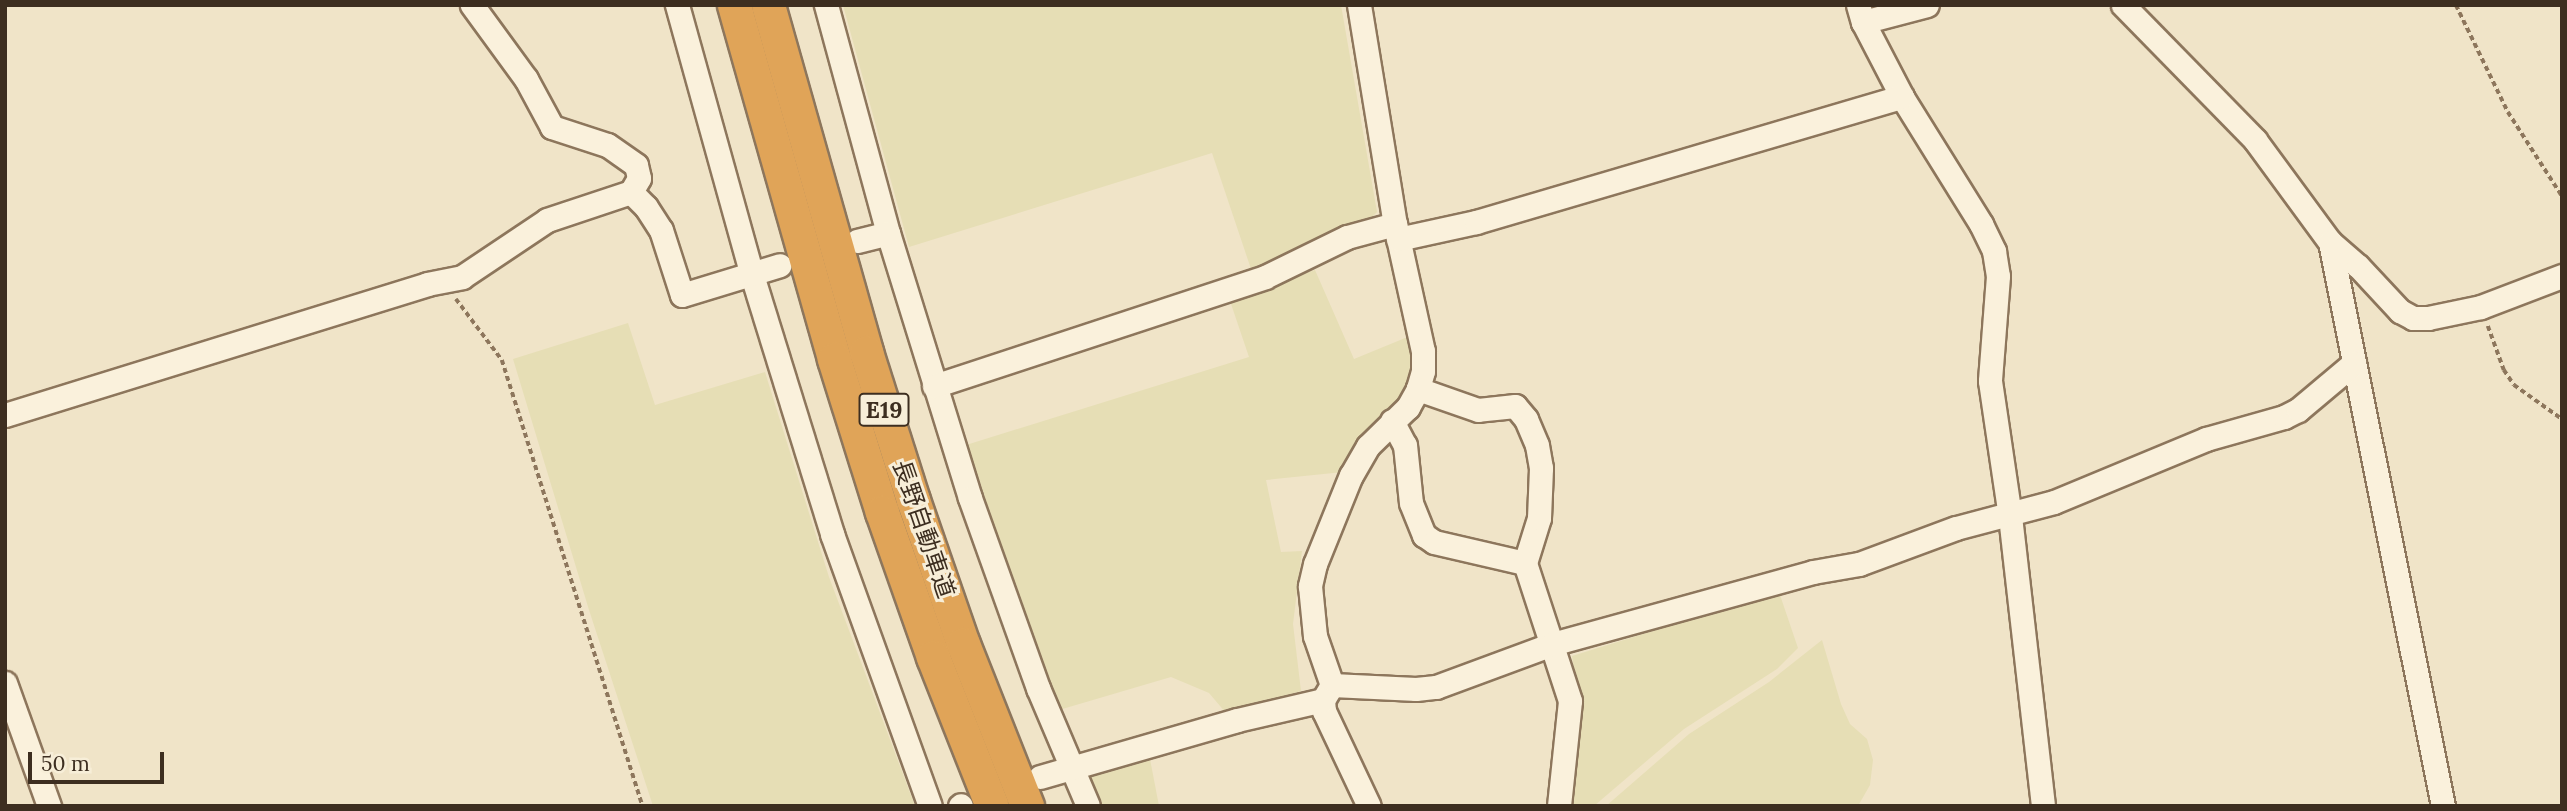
<!DOCTYPE html>
<html>
<head>
<meta charset="utf-8">
<style>
	body { margin:0 }
	#map { position:relative; width:2567px; height:811px; overflow:hidden; background:#f0e4c8; font-family:Lora,"Noto Sans JP",serif }
	div>[style] { position:absolute }
	.farmland>* { inset:0; background:#e6deb5 }
	.path>* { height:3.5px; margin-top:-1.75px; transform-origin:0; background:repeating-linear-gradient(90deg,#8d765c 0 5px,transparent 0 8.5px) }
	.roads { filter:drop-shadow(2px 0 #8d765c) drop-shadow(-2px 0 #8d765c) drop-shadow(0 2px #8d765c) drop-shadow(0 -2px #8d765c) }
	.minor>* { height:23px; margin:-11.5px; padding:0 11.5px; transform-origin:11.5px; border-radius:11.5px; background:#faf1dc }
	.highway>* { height:33px; margin:-16.5px; padding:0 16.5px; transform-origin:16.5px; border-radius:16.5px; background:#e0a458 }
	span { translate:-50% -50%; white-space:nowrap; text-align:center; line-height:1.15; -webkit-text-stroke:6px #f7eed8; paint-order:stroke }
	.shield-label span { padding:2px 5px; background:#f7eed8; border:2px solid; border-radius:5px; -webkit-text-stroke-width:0 }
	.shield-label { font-size:23px; color:#3d2e20; font-weight:700 }
	.street-label { font-size:24px; color:#3d2e20 }
	.frame { position:absolute; inset:0; border:7px solid #3d2e20; pointer-events:none }
	.scale { position:absolute; left:28px; top:752px; width:136px; height:32px; box-sizing:border-box; border:4px solid #3d2e20; border-top:0; padding-left:9px; font-size:21px; line-height:24px; white-space:nowrap; color:#3d2e20; -webkit-text-stroke:5px #f7eed8; paint-order:stroke }
</style>
</head>
<body>
<div id="map">
	<div class="farmland">
		<div style="clip-path:polygon(843px 5px,1341px 5px,1377px 212px,1366px 223px,1303px 244px,1283px 260px,1251px 269px,1212px 153px,909px 247px)"></div>
		<div style="clip-path:polygon(1315px 270px,1354px 359px,1410px 336px,1414px 372px,1407px 389px,1343px 472px,1266px 480px,1281px 552px,1302px 551px,1293px 624px,1301px 691px,1226px 713px,1209px 693px,1171px 677px,1059px 710px,966px 445px,1249px 357px,1229px 298px)"></div>
		<div style="clip-path:polygon(628px 323px,655px 405px,765px 372px,829px 577px,915px 806px,653px 806px,589px 610px,513px 359px)"></div>
		<div style="clip-path:polygon(1779px 592px,1798px 648px,1777px 669px,1684px 729px,1594px 806px,1573px 806px,1578px 702px,1572px 656px)"></div>
		<div style="clip-path:polygon(1822px 640px,1841px 704px,1850px 724px,1867px 739px,1873px 760px,1870px 785px,1858px 806px,1606px 806px,1689px 734px,1769px 682px)"></div>
		<div style="clip-path:polygon(1150px 759px,1159px 806px,1099px 806px,1085px 776px)"></div>
	</div>
	<div class="path">
		<div style="left:2456px;top:5px;width:119px;rotate:64.1deg"></div>
		<div style="left:2508px;top:112px;width:100px;rotate:57.3deg"></div>
		<div style="left:456px;top:299px;width:76px;rotate:53deg"></div>
		<div style="left:502px;top:360px;width:468px;rotate:72.5deg"></div>
		<div style="left:2488px;top:326px;width:47px;rotate:70deg"></div>
		<div style="left:2504px;top:370px;width:18px;rotate:56deg"></div>
		<div style="left:2514px;top:385px;width:59px;rotate:35.3deg"></div>
	</div>
	<div class="roads">
		<div class="minor">
			<div style="left:677px;top:5px;width:280px;rotate:74.5deg"></div>
			<div style="left:752px;top:275px;width:271px;rotate:72.8deg"></div>
			<div style="left:832px;top:534px;width:289px;rotate:70.2deg"></div>
			<div style="left:826px;top:5px;width:236px;rotate:74.8deg"></div>
			<div style="left:888px;top:233px;width:277px;rotate:72.8deg"></div>
			<div style="left:970px;top:498px;width:202px;rotate:70.3deg"></div>
			<div style="left:1038px;top:688px;width:128px;rotate:67deg"></div>
			<div style="left:1359px;top:5px;width:222px;rotate:80.7deg"></div>
			<div style="left:1395px;top:224px;width:130px;rotate:77.6deg"></div>
			<div style="left:1423px;top:351px;width:20px;rotate:90deg"></div>
			<div style="left:1423px;top:371px;width:19px;rotate:106deg"></div>
			<div style="left:1418px;top:389px;width:21px;rotate:119deg"></div>
			<div style="left:1408px;top:407px;width:56px;rotate:135.7deg"></div>
			<div style="left:1368px;top:446px;width:34px;rotate:120deg"></div>
			<div style="left:1351px;top:475px;width:96px;rotate:112deg"></div>
			<div style="left:1315px;top:564px;width:23px;rotate:103deg"></div>
			<div style="left:1310px;top:586px;width:50px;rotate:84.3deg"></div>
			<div style="left:1315px;top:636px;width:52px;rotate:70.9deg"></div>
			<div style="left:1332px;top:685px;width:17px;rotate:121deg"></div>
			<div style="left:1323px;top:700px;width:11px;rotate:85deg"></div>
			<div style="left:1324px;top:711px;width:105px;rotate:64.7deg"></div>
			<div style="left:1858px;top:5px;width:18px;rotate:74deg"></div>
			<div style="left:1863px;top:22px;width:85px;rotate:62.5deg"></div>
			<div style="left:1902px;top:97px;width:150px;rotate:58.1deg"></div>
			<div style="left:1981px;top:224px;width:30px;rotate:64deg"></div>
			<div style="left:1994px;top:251px;width:25px;rotate:81deg"></div>
			<div style="left:1998px;top:276px;width:105px;rotate:94.4deg"></div>
			<div style="left:1990px;top:381px;width:136px;rotate:81.6deg"></div>
			<div style="left:2010px;top:516px;width:292px;rotate:83.5deg"></div>
			<div style="left:2123px;top:5px;width:189px;rotate:45.6deg"></div>
			<div style="left:2255px;top:140px;width:127px;rotate:53.7deg"></div>
			<div style="left:2330px;top:242px;width:37px;rotate:41deg"></div>
			<div style="left:2358px;top:266px;width:62px;rotate:47deg"></div>
			<div style="left:2400px;top:311px;width:15px;rotate:28deg"></div>
			<div style="left:2413px;top:318px;width:15px"></div>
			<div style="left:2428px;top:318px;width:54px;rotate:-11.7deg"></div>
			<div style="left:2481px;top:307px;width:87px;rotate:-20.9deg"></div>
			<div style="left:1863px;top:22px;width:66px;rotate:-14.9deg"></div>
			<div style="left:631px;top:192px;width:21px;rotate:45deg"></div>
			<div style="left:646px;top:207px;width:27px;rotate:57deg"></div>
			<div style="left:661px;top:230px;width:68px;rotate:72.1deg"></div>
			<div style="left:682px;top:295px;width:102px;rotate:-17deg"></div>
			<div style="left:1398px;top:239px;width:80px;rotate:-12.3deg"></div>
			<div style="left:1476px;top:222px;width:444px;rotate:-16.4deg"></div>
			<div style="left:857px;top:241px;width:32px;rotate:-14deg"></div>
			<div style="left:2330px;top:242px;width:575px;rotate:78.67deg"></div>
			<div style="left:934px;top:386px;width:348px;rotate:-18.2deg"></div>
			<div style="left:1265px;top:277px;width:91px;rotate:-26deg"></div>
			<div style="left:1347px;top:237px;width:50px;rotate:-15.2deg"></div>
			<div style="left:5px;top:415px;width:442px;rotate:-17.2deg"></div>
			<div style="left:427px;top:284px;width:36px;rotate:-11deg"></div>
			<div style="left:462px;top:277px;width:102px;rotate:-33.8deg"></div>
			<div style="left:547px;top:220px;width:89px;rotate:-18.4deg"></div>
			<div style="left:631px;top:192px;width:16px;rotate:-60deg"></div>
			<div style="left:639px;top:178px;width:13px;rotate:-103deg"></div>
			<div style="left:636px;top:165px;width:35px;rotate:-145deg"></div>
			<div style="left:607px;top:145px;width:58px;rotate:-161.9deg"></div>
			<div style="left:552px;top:127px;width:55px;rotate:-118.4deg"></div>
			<div style="left:526px;top:79px;width:92px;rotate:-126.1deg"></div>
			<div style="left:1392px;top:421px;width:27px;rotate:62deg"></div>
			<div style="left:1405px;top:445px;width:58px;rotate:84.1deg"></div>
			<div style="left:1411px;top:503px;width:35px;rotate:68deg"></div>
			<div style="left:1424px;top:535px;width:12px;rotate:35deg"></div>
			<div style="left:1434px;top:542px;width:93px;rotate:13deg"></div>
			<div style="left:1525px;top:563px;width:47px;rotate:-72.7deg"></div>
			<div style="left:1539px;top:518px;width:50px;rotate:-87.7deg"></div>
			<div style="left:1541px;top:468px;width:23px;rotate:-100deg"></div>
			<div style="left:1537px;top:445px;width:28px;rotate:-113deg"></div>
			<div style="left:1526px;top:419px;width:17px;rotate:-130deg"></div>
			<div style="left:1515px;top:406px;width:37px;rotate:174deg"></div>
			<div style="left:1478px;top:410px;width:64px;rotate:-160.7deg"></div>
			<div style="left:1525px;top:563px;width:145px;rotate:71.9deg"></div>
			<div style="left:1570px;top:701px;width:106px;rotate:96deg"></div>
			<div style="left:5px;top:683px;width:131px;rotate:70.3deg"></div>
			<div style="left:1332px;top:685px;width:84px;rotate:2.7deg"></div>
			<div style="left:1416px;top:689px;width:20px;rotate:-6deg"></div>
			<div style="left:1436px;top:687px;width:124px;rotate:-20.3deg"></div>
			<div style="left:1552px;top:644px;width:271px;rotate:-15.4deg"></div>
			<div style="left:1813px;top:572px;width:47px;rotate:-9.9deg"></div>
			<div style="left:1859px;top:564px;width:103px;rotate:-20.4deg"></div>
			<div style="left:1956px;top:528px;width:101px;rotate:-14.9deg"></div>
			<div style="left:2054px;top:502px;width:165px;rotate:-22.5deg"></div>
			<div style="left:2206px;top:439px;width:81px;rotate:-15.8deg"></div>
			<div style="left:2284px;top:417px;width:16px;rotate:-27deg"></div>
			<div style="left:2298px;top:410px;width:73px;rotate:-40deg"></div>
			<div style="left:1040px;top:777px;width:205px;rotate:-16.1deg"></div>
			<div style="left:1237px;top:720px;width:88px;rotate:-13.1deg"></div>
			<div style="left:960px;top:806px;width:1px;rotate:-45deg"></div>
		</div>
		<div class="highway">
			<div style="left:734px;top:5px;width:368px;rotate:74.2deg"></div>
			<div style="left:834px;top:359px;width:160px;rotate:72.6deg"></div>
			<div style="left:882px;top:512px;width:154px;rotate:70.6deg"></div>
			<div style="left:933px;top:657px;width:160px;rotate:68.4deg"></div>
			<div style="left:768px;top:5px;width:361px;rotate:74.2deg"></div>
			<div style="left:866px;top:352px;width:155px;rotate:72.4deg"></div>
			<div style="left:913px;top:500px;width:152px;rotate:70.9deg"></div>
			<div style="left:963px;top:644px;width:174px;rotate:68.4deg"></div>
		</div>
	</div>
	<div class="shield-label">
		<span style="left:884px;top:410px">E19</span>
	</div>
	<div class="street-label">
		<span style="left:924px;top:529px;rotate:71deg">長野自動車道</span>
	</div>
	<div class="frame"></div>
	<div class="scale">50 m</div>
</div>
</body>
</html>
